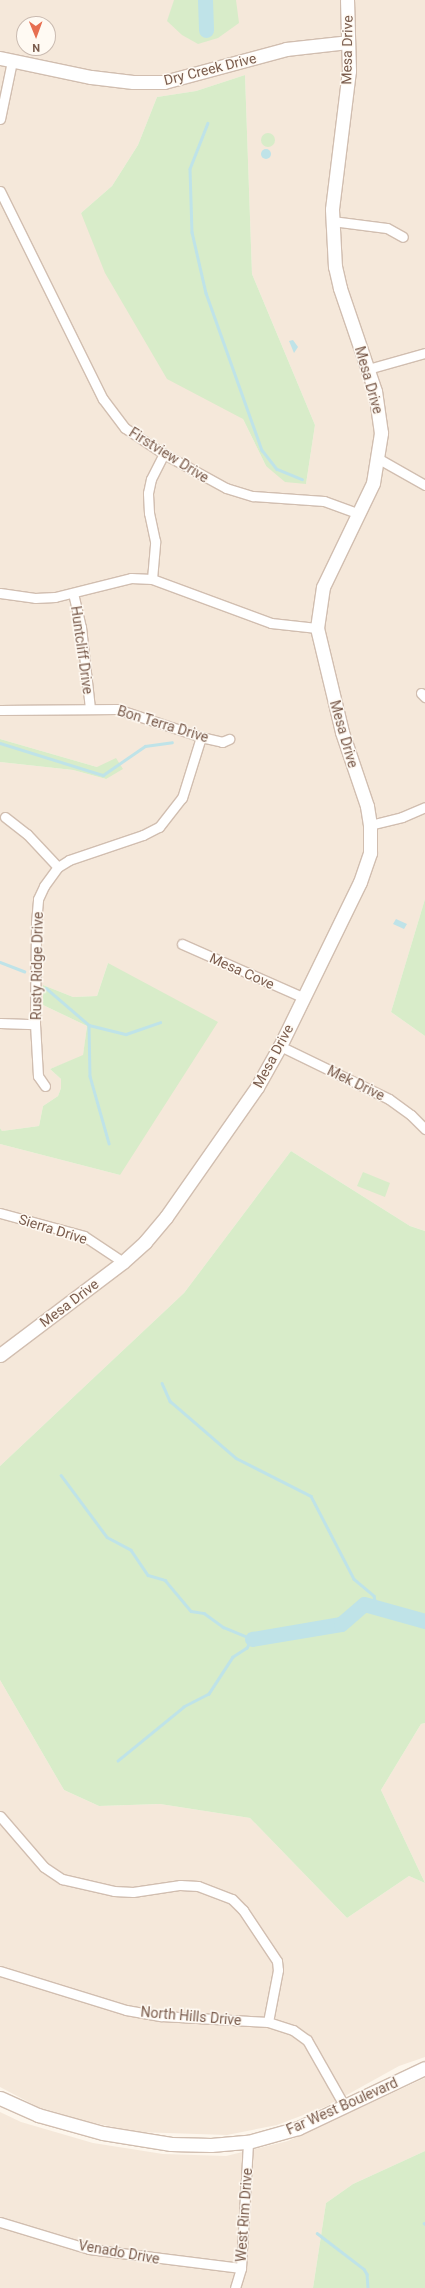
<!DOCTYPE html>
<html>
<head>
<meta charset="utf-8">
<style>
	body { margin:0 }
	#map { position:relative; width:425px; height:2288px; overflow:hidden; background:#fdf6ec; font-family:Roboto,sans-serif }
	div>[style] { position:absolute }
	.residential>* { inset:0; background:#f5e8da }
	.green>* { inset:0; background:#d8ecc9 }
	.round { border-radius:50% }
	.water>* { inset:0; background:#bfe3e8 }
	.stream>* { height:2.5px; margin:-1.25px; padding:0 1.25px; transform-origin:1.25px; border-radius:1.25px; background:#bfe3e8 }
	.river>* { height:15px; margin:-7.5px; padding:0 7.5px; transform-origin:7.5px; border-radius:7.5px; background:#bfe3e8 }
	.roads { filter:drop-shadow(1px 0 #d1beb0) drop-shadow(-1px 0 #d1beb0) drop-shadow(0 1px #d1beb0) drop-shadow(0 -1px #d1beb0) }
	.street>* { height:9px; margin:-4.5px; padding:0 4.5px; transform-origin:4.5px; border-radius:4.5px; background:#fff }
	.secondary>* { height:13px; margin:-6.5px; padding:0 6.5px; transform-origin:6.5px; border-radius:6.5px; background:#fff }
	span { translate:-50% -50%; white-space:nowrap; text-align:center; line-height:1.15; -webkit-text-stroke:3px #fffaf3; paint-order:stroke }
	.street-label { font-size:14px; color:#7a5c4d }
	.north { position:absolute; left:16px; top:16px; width:40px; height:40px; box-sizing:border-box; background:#fffaf3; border:1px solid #cabbb1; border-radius:50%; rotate:179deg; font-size:11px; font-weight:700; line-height:16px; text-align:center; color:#7a5c4d }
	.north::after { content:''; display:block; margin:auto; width:14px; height:18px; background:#e76f51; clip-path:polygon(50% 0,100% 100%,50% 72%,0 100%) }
</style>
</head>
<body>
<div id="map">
	<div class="residential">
		<div style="clip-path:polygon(evenodd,0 0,425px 0,425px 899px,391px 1012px,425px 1036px,425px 1231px,410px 1226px,291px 1151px,184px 1293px,0 1466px,0 1144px,120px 1175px,108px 963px,97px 996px,73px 997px,43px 985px,43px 1005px,87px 1026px,83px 1056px,50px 1069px,61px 1079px,61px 1088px,58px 1096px,43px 1106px,39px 1126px,2px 1131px,0 1128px,0 762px,73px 770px,106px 779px,97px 767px,0 739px,0 0,24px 24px,48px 24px,48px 48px,24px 48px,24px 24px,0 0,245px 75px,252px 274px,315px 425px,306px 484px,266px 466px,243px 419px,81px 213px,112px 186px,138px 145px,157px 97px,196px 91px,245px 75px)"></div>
		<div style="clip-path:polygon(0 1680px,64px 1790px,99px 1806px,160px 1804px,250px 1818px,347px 1918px,409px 1876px,425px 1883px,381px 1790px,421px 1724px,425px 1723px,425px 2057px,399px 2066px,327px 2106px,277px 2125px,227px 2135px,137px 2132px,85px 2121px,38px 2107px,0 2087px)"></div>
		<div style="clip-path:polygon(425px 2078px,425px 2151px,353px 2184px,326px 2203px,313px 2288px,0 2288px,0 2112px,21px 2122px,93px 2143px,163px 2154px,226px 2156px,288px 2141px)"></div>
	</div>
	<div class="green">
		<div style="clip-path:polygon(174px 0,236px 0,239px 23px,218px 38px,198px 44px,182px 35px,167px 21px)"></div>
		<div style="clip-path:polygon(245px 75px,252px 274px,315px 425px,306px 484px,285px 482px,266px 466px,243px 419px,167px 379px,105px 273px,81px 213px,112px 186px,138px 145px,157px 97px,196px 91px)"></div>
		<div class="round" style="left:261px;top:133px;width:14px;height:14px"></div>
		<div style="clip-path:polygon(0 739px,97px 767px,116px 758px,123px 769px,106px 779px,73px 770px,0 762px)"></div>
		<div style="clip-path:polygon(425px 899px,425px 1036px,391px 1012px)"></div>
		<div style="clip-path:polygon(108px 963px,218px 1022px,120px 1175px,0 1144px,0 1128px,2px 1131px,39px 1126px,43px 1106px,58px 1096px,61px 1088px,61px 1079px,50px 1069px,83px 1055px,87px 1026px,43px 1005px,43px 985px,73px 997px,97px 996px)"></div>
		<div style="clip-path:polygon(291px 1151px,410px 1226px,425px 1231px,425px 1723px,421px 1724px,381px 1790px,425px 1883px,409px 1876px,347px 1918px,250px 1818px,160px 1804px,99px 1806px,64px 1790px,0 1680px,0 1466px,184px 1293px)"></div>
		<div style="clip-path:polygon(363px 1172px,390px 1183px,385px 1197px,357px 1186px)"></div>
		<div style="clip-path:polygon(425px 2151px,425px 2288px,313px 2288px,326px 2203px,353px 2184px)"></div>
	</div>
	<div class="water">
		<div class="round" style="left:261px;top:149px;width:10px;height:10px"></div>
		<div style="clip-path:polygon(293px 340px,298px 347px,294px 353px,289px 341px)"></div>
		<div style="clip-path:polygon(396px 919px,407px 924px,404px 929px,393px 924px)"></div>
	</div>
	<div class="stream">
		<div style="left:208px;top:123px;width:49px;rotate:111.4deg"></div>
		<div style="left:190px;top:169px;width:63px;rotate:88.2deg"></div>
		<div style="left:192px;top:232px;width:63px;rotate:77.1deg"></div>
		<div style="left:206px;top:293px;width:167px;rotate:70.4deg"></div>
		<div style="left:262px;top:450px;width:24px;rotate:52deg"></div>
		<div style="left:277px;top:469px;width:27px;rotate:22deg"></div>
		<div style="left:0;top:743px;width:108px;rotate:17.3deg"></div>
		<div style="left:103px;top:775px;width:51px;rotate:-34.6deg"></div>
		<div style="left:145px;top:746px;width:27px;rotate:-8deg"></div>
		<div style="left:0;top:962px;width:26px;rotate:21deg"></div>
		<div style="left:46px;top:988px;width:57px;rotate:40.7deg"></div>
		<div style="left:89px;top:1025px;width:51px;rotate:88.9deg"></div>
		<div style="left:90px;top:1076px;width:70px;rotate:74.2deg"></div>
		<div style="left:89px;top:1025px;width:38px;rotate:14deg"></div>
		<div style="left:126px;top:1034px;width:36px;rotate:-19deg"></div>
		<div style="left:162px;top:1383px;width:20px;rotate:66deg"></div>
		<div style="left:170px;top:1401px;width:87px;rotate:40.8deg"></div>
		<div style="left:236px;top:1458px;width:84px;rotate:26.9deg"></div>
		<div style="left:311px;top:1496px;width:93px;rotate:62.6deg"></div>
		<div style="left:354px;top:1579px;width:26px;rotate:40deg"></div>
		<div style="left:374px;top:1596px;width:13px;rotate:77deg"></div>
		<div style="left:61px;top:1475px;width:77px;rotate:53.4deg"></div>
		<div style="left:107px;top:1537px;width:27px;rotate:28deg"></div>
		<div style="left:131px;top:1550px;width:30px;rotate:56deg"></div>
		<div style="left:148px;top:1575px;width:18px;rotate:16deg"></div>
		<div style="left:165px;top:1580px;width:40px;rotate:50deg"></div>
		<div style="left:191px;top:1611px;width:13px;rotate:9deg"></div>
		<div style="left:204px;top:1613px;width:24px;rotate:36deg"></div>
		<div style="left:223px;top:1627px;width:31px;rotate:22deg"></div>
		<div style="left:252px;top:1639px;width:10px;rotate:119deg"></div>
		<div style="left:247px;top:1648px;width:17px;rotate:147deg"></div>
		<div style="left:233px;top:1657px;width:44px;rotate:123deg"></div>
		<div style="left:209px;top:1694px;width:28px;rotate:153deg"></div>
		<div style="left:184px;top:1707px;width:85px;rotate:140.7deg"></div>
		<div style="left:424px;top:2223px;width:1px;rotate:45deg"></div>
		<div style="left:317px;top:2233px;width:59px;rotate:37.5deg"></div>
		<div style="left:364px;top:2269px;width:6px;rotate:59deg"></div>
		<div style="left:367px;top:2274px;width:14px;rotate:86deg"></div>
	</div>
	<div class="river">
		<div style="left:205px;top:0;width:30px;rotate:88deg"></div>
		<div style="left:252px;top:1639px;width:90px;rotate:-9.6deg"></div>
		<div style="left:341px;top:1624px;width:30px;rotate:-41deg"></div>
		<div style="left:364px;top:1604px;width:63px;rotate:15.6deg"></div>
	</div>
	<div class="roads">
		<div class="street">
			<div style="left:0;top:119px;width:59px;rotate:-78.3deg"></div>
			<div style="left:0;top:191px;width:232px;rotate:63.7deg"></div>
			<div style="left:103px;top:399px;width:36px;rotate:53deg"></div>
			<div style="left:125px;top:428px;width:47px;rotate:33.7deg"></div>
			<div style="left:164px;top:454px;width:71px;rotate:28.7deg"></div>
			<div style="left:226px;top:488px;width:28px;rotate:17deg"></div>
			<div style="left:253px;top:496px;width:71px;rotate:4deg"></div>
			<div style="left:324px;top:501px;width:35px;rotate:20deg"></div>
			<div style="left:332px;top:221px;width:55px;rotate:7.3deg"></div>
			<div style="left:387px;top:228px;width:18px;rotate:29deg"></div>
			<div style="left:368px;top:369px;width:59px;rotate:-15.7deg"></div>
			<div style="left:379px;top:459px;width:53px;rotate:29.5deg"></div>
			<div style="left:152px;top:579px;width:38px;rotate:-85deg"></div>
			<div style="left:155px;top:541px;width:29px;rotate:-102deg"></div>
			<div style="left:149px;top:513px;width:20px;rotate:-93deg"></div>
			<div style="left:148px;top:493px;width:14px;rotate:-78deg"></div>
			<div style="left:151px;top:479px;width:28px;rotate:-63deg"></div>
			<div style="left:0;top:593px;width:35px;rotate:8deg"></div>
			<div style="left:35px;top:598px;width:20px;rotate:-3deg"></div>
			<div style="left:55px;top:597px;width:78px;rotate:-14deg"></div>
			<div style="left:131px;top:578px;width:21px;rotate:3deg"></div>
			<div style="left:152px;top:579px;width:127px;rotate:20.3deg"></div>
			<div style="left:271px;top:623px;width:46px;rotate:6.2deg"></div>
			<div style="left:73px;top:593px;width:35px;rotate:77deg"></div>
			<div style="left:81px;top:627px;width:81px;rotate:83.7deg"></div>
			<div style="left:421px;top:693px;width:6px;rotate:45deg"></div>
			<div style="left:0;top:710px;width:117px;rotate:-0.5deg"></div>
			<div style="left:117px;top:709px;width:89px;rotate:18.4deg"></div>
			<div style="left:201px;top:737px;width:22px;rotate:13deg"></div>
			<div style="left:222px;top:742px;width:8px;rotate:-23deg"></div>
			<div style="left:5px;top:817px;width:28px;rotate:38deg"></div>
			<div style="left:27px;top:834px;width:45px;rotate:46.8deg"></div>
			<div style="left:370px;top:825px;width:33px;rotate:-14deg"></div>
			<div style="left:402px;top:817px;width:25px;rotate:-23deg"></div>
			<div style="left:182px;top:944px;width:131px;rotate:23.8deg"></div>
			<div style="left:0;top:1023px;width:35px;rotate:2deg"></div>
			<div style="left:280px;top:1046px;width:121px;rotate:25.9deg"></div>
			<div style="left:389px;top:1099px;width:27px;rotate:36deg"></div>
			<div style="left:411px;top:1115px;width:20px;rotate:45deg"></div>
			<div style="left:45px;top:1086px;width:12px;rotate:-125deg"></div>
			<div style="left:38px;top:1076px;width:52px;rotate:-93.3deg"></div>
			<div style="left:35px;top:1024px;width:101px;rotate:-89.4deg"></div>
			<div style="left:36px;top:923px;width:24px;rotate:-85deg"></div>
			<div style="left:38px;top:899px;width:14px;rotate:-65deg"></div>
			<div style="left:44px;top:886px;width:24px;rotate:-54deg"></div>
			<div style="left:58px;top:867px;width:13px;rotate:-32deg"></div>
			<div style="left:69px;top:860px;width:78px;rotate:-18.7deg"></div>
			<div style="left:143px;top:835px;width:18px;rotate:-27deg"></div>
			<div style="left:159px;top:827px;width:37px;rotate:-52deg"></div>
			<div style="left:182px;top:798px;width:64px;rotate:-72.7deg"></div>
			<div style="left:0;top:1213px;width:87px;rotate:15.3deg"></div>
			<div style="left:84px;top:1236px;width:47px;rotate:33.7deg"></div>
			<div style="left:0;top:1816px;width:67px;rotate:49.2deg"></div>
			<div style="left:44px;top:1867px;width:22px;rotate:34deg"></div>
			<div style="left:62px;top:1879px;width:53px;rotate:13deg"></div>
			<div style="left:114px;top:1891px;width:19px;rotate:3deg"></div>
			<div style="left:133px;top:1892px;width:48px;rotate:-8.5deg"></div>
			<div style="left:180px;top:1885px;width:18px;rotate:3deg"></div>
			<div style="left:198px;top:1886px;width:36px;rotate:21deg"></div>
			<div style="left:232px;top:1899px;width:16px;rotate:45deg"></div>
			<div style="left:243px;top:1910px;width:61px;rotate:56.3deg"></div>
			<div style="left:277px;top:1961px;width:9px;rotate:84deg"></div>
			<div style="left:278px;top:1970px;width:53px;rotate:100.9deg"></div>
			<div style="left:0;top:1971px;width:132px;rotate:17.2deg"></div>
			<div style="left:126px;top:2010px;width:36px;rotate:10deg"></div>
			<div style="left:161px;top:2016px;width:107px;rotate:3.2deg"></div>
			<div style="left:268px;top:2022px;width:26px;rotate:18deg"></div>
			<div style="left:293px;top:2030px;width:17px;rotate:36deg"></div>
			<div style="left:307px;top:2040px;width:77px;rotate:60.4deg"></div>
			<div style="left:0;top:2222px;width:93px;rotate:16.9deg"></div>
			<div style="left:89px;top:2249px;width:153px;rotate:7.1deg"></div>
			<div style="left:235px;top:2288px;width:21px;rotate:-73deg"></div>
			<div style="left:241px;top:2268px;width:126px;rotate:-86.8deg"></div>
		</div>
		<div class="secondary">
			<div style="left:0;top:58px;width:93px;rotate:11.8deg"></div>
			<div style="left:91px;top:77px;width:42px;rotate:6.8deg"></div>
			<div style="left:133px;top:82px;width:31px"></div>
			<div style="left:164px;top:82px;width:126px;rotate:-15.1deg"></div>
			<div style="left:286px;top:49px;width:62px;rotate:-6.4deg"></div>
			<div style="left:0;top:1355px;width:154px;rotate:-37.1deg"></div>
			<div style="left:123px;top:1262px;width:30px;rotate:-42deg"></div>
			<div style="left:145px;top:1242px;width:33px;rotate:-50deg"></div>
			<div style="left:166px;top:1217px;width:159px;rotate:-55deg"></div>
			<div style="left:257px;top:1087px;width:47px;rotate:-60.7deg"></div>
			<div style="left:280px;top:1046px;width:182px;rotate:-64deg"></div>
			<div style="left:360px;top:882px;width:31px;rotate:-71deg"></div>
			<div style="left:370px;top:853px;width:28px;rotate:-90deg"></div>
			<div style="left:370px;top:825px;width:19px;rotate:-99deg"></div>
			<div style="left:367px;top:806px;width:78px;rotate:-108.7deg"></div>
			<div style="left:342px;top:732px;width:107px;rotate:-103.5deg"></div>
			<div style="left:317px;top:628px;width:41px;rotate:-81.7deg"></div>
			<div style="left:323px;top:587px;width:115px;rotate:-64.3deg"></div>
			<div style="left:373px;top:483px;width:51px;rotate:-80.9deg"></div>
			<div style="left:381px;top:433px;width:42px;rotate:-98.1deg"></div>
			<div style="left:375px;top:391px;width:109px;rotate:-108.8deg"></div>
			<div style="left:340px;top:288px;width:22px;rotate:-103deg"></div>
			<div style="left:335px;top:267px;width:58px;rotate:-93deg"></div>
			<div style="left:332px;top:209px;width:139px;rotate:-83deg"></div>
			<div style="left:349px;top:71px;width:71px;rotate:-91.6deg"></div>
			<div style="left:0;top:2098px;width:42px;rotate:24.1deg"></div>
			<div style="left:38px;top:2115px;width:67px;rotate:15.5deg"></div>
			<div style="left:103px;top:2133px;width:69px;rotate:9.2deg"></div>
			<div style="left:171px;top:2144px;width:40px;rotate:1.4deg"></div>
			<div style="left:211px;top:2145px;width:37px;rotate:-5deg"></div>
			<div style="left:248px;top:2142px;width:52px;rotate:-15.6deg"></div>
			<div style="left:298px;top:2128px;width:140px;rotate:-25.3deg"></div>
		</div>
	</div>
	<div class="street-label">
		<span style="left:347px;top:50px;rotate:-89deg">Mesa Drive</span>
		<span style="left:210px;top:69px;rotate:-14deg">Dry Creek Drive</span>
		<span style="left:369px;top:380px;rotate:74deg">Mesa Drive</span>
		<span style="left:169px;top:455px;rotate:32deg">Firstview Drive</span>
		<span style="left:82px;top:650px;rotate:82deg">Huntcliff Drive</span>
		<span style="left:163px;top:724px;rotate:17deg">Bon Terra Drive</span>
		<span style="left:344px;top:734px;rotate:74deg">Mesa Drive</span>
		<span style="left:37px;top:966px;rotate:-89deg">Rusty Ridge Drive</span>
		<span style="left:242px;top:971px;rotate:24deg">Mesa Cove</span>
		<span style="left:273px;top:1056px;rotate:-62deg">Mesa Drive</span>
		<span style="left:356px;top:1083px;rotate:26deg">Mek Drive</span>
		<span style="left:53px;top:1229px;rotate:17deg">Sierra Drive</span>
		<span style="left:69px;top:1303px;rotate:-37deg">Mesa Drive</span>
		<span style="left:191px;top:2016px;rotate:5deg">North Hills Drive</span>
		<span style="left:342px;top:2106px;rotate:-24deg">Far West Boulevard</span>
		<span style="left:244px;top:2215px;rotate:-86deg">West Rim Drive</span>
		<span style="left:119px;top:2252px;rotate:10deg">Venado Drive</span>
	</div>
	<div class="north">N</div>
</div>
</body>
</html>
